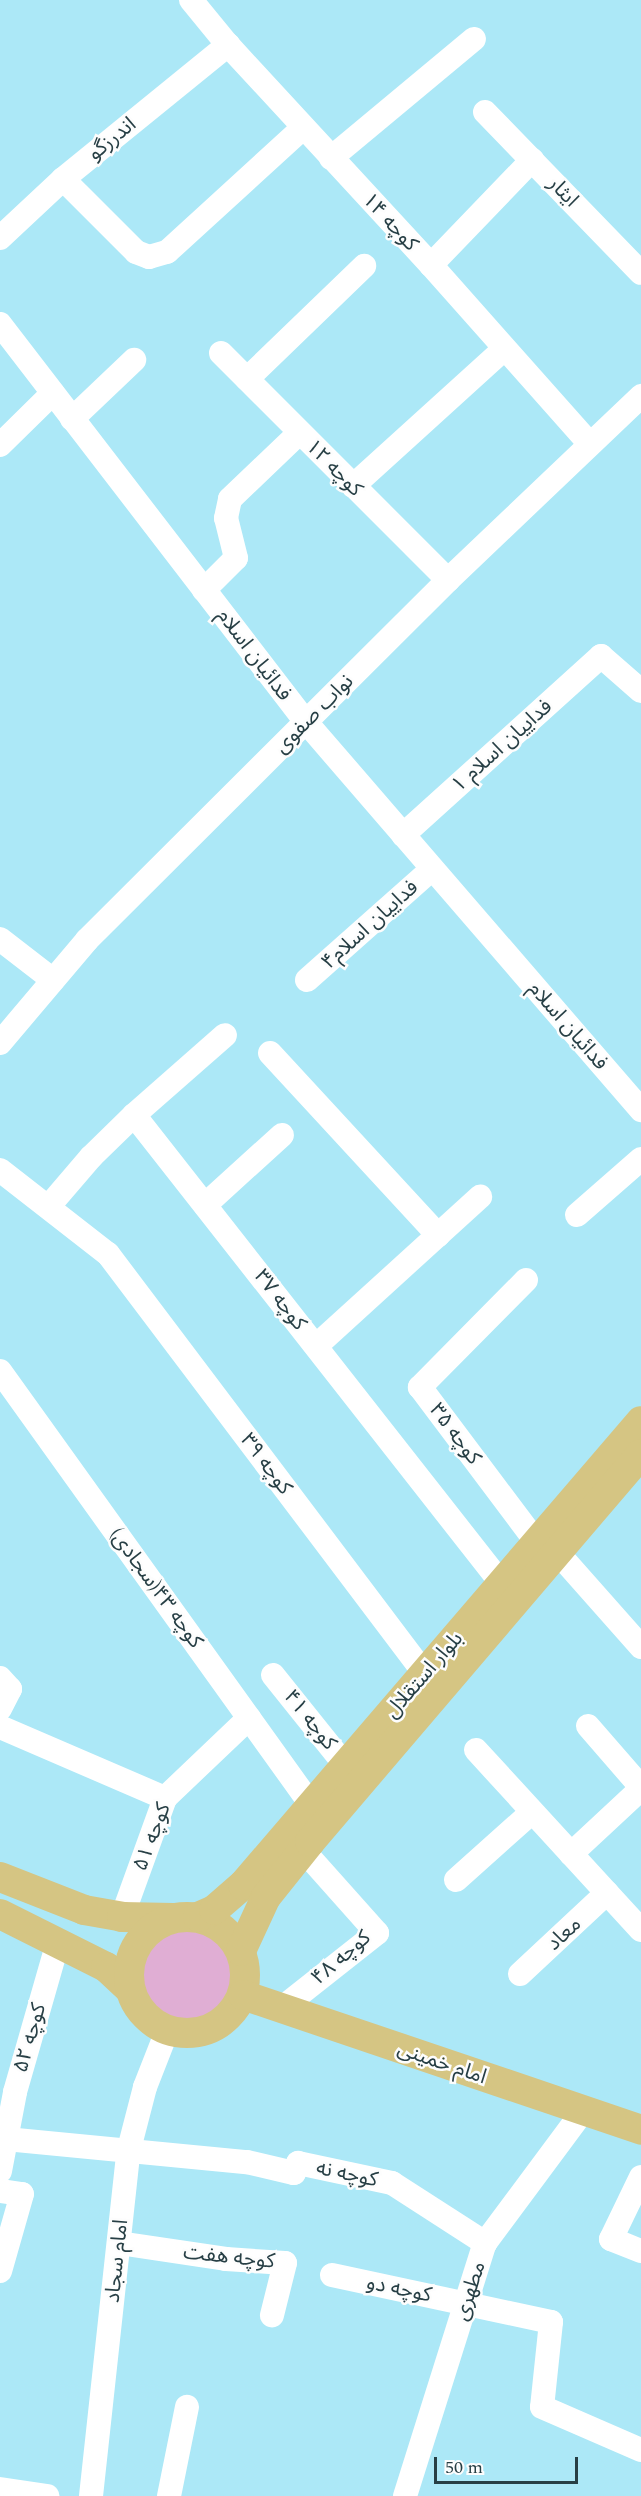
<!DOCTYPE html>
<html>
<head>
<meta charset="utf-8">
<style>
	body { margin:0 }
	#map { position:relative; width:641px; height:2496px; overflow:hidden; background:#ace8f7; font-family:Spectral,"Noto Sans Arabic",serif }
	div>[style] { position:absolute }
	.green>* { inset:0; background:#e0aed4 }
	.round { border-radius:50% }
	.minor>* { height:24px; margin:-12px; padding:0 12px; transform-origin:12px; border-radius:12px; background:#fff }
	.major>* { height:30px; margin:-15px; padding:0 15px; transform-origin:15px; border-radius:15px; background:#d5c583 }
	.major>.ring { margin:-15px; padding:0; box-sizing:content-box; background:none; border:30px solid #d5c583; border-radius:50% }
	span { translate:-50% -50%; white-space:nowrap; text-align:center; line-height:1.15; -webkit-text-stroke:5px #fdfdfd; paint-order:stroke }
	.street-label { font-size:21px; color:#273f45 }
	.scale { position:absolute; left:434px; top:2457px; width:144px; height:27px; box-sizing:border-box; border:3px solid #273f45; border-top:0; padding-left:8px; font-size:18px; line-height:21px; white-space:nowrap; color:#273f45; -webkit-text-stroke:4px #fdfdfd; paint-order:stroke }
</style>
</head>
<body>
<div id="map">
	<div class="green">
		<div class="round" style="left:143px;top:1928px;width:92px;height:92px"></div>
	</div>
	<div class="minor">
		<div style="left:191px;top:0;width:58px;rotate:50.6deg"></div>
		<div style="left:228px;top:45px;width:299px;rotate:47.3deg"></div>
		<div style="left:431px;top:265px;width:239px;rotate:48.4deg"></div>
		<div style="left:485px;top:112px;width:224px;rotate:45.9deg"></div>
		<div style="left:331px;top:158px;width:186px;rotate:-39.8deg"></div>
		<div style="left:63px;top:179px;width:103px;rotate:45deg"></div>
		<div style="left:136px;top:252px;width:14px;rotate:21deg"></div>
		<div style="left:149px;top:257px;width:19px;rotate:-16deg"></div>
		<div style="left:167px;top:252px;width:184px;rotate:-42.4deg"></div>
		<div style="left:0;top:238px;width:86px;rotate:-43.1deg"></div>
		<div style="left:63px;top:179px;width:213px;rotate:-39.1deg"></div>
		<div style="left:431px;top:265px;width:146px;rotate:-46.1deg"></div>
		<div style="left:0;top:324px;width:502px;rotate:52.45deg"></div>
		<div style="left:306px;top:722px;width:513px;rotate:49.19deg"></div>
		<div style="left:221px;top:353px;width:321px;rotate:45deg"></div>
		<div style="left:247px;top:379px;width:163px;rotate:-44deg"></div>
		<div style="left:72px;top:419px;width:86px;rotate:-43.6deg"></div>
		<div style="left:0;top:445px;width:74px;rotate:-44.5deg"></div>
		<div style="left:353px;top:486px;width:204px;rotate:-42.2deg"></div>
		<div style="left:204px;top:590px;width:45px;rotate:-45deg"></div>
		<div style="left:236px;top:558px;width:41px;rotate:-104deg"></div>
		<div style="left:226px;top:518px;width:19px;rotate:-78deg"></div>
		<div style="left:230px;top:499px;width:95px;rotate:-43.7deg"></div>
		<div style="left:403px;top:835px;width:267px;rotate:-42.1deg"></div>
		<div style="left:601px;top:656px;width:53px;rotate:41.2deg"></div>
		<div style="left:0;top:939px;width:67px;rotate:37.7deg"></div>
		<div style="left:307px;top:980px;width:167px;rotate:-41.6deg"></div>
		<div style="left:0;top:1043px;width:135px;rotate:-49.8deg"></div>
		<div style="left:87px;top:940px;width:510px;rotate:-44.92deg"></div>
		<div style="left:448px;top:580px;width:267px;rotate:-43.6deg"></div>
		<div style="left:270px;top:1053px;width:248px;rotate:47.3deg"></div>
		<div style="left:134px;top:1115px;width:121px;rotate:-41.3deg"></div>
		<div style="left:0;top:1170px;width:137px;rotate:37.9deg"></div>
		<div style="left:108px;top:1254px;width:526px;rotate:52.96deg"></div>
		<div style="left:205px;top:1205px;width:104px;rotate:-42.3deg"></div>
		<div style="left:49px;top:1206px;width:65px;rotate:-49.4deg"></div>
		<div style="left:91px;top:1157px;width:60px;rotate:-44.3deg"></div>
		<div style="left:134px;top:1115px;width:596px;rotate:51.88deg"></div>
		<div style="left:577px;top:1215px;width:85px;rotate:-41.2deg"></div>
		<div style="left:526px;top:1280px;width:151px;rotate:134.7deg"></div>
		<div style="left:420px;top:1387px;width:195px;rotate:53.1deg"></div>
		<div style="left:316px;top:1346px;width:222px;rotate:-42.3deg"></div>
		<div style="left:0;top:1371px;width:535px;rotate:54.35deg"></div>
		<div style="left:557px;top:1552px;width:127px;rotate:48.5deg"></div>
		<div style="left:273px;top:1675px;width:117px;rotate:51.3deg"></div>
		<div style="left:0;top:1678px;width:15px;rotate:48deg"></div>
		<div style="left:10px;top:1689px;width:22px;rotate:117deg"></div>
		<div style="left:588px;top:1726px;width:81px;rotate:49deg"></div>
		<div style="left:0;top:1727px;width:180px;rotate:23.3deg"></div>
		<div style="left:476px;top:1750px;width:244px;rotate:47.5deg"></div>
		<div style="left:571px;top:1854px;width:96px;rotate:-42.9deg"></div>
		<div style="left:456px;top:1880px;width:102px;rotate:-41.8deg"></div>
		<div style="left:122px;top:1917px;width:127px;rotate:-70.1deg"></div>
		<div style="left:165px;top:1798px;width:116px;rotate:-43.6deg"></div>
		<div style="left:520px;top:1974px;width:119px;rotate:-43deg"></div>
		<div style="left:282px;top:2008px;width:121px;rotate:-38.3deg"></div>
		<div style="left:377px;top:1933px;width:111px;rotate:-131.7deg"></div>
		<div style="left:6px;top:2139px;width:242px;rotate:5.5deg"></div>
		<div style="left:247px;top:2162px;width:48px;rotate:13.2deg"></div>
		<div style="left:294px;top:2173px;width:11px;rotate:-68deg"></div>
		<div style="left:298px;top:2163px;width:96px;rotate:12deg"></div>
		<div style="left:392px;top:2183px;width:111px;rotate:32.8deg"></div>
		<div style="left:0;top:2171px;width:80px;rotate:-79.2deg"></div>
		<div style="left:15px;top:2092px;width:156px;rotate:-74deg"></div>
		<div style="left:641px;top:2177px;width:69px;rotate:115.8deg"></div>
		<div style="left:611px;top:2239px;width:32px;rotate:22deg"></div>
		<div style="left:0;top:2191px;width:22px;rotate:8deg"></div>
		<div style="left:22px;top:2194px;width:80px;rotate:105.9deg"></div>
		<div style="left:119px;top:2243px;width:108px;rotate:8.5deg"></div>
		<div style="left:226px;top:2259px;width:59px;rotate:3.9deg"></div>
		<div style="left:285px;top:2263px;width:54px;rotate:104deg"></div>
		<div style="left:332px;top:2275px;width:224px;rotate:12.1deg"></div>
		<div style="left:551px;top:2322px;width:85px;rotate:96deg"></div>
		<div style="left:542px;top:2407px;width:108px;rotate:23.5deg"></div>
		<div style="left:0;top:2489px;width:48px;rotate:8.5deg"></div>
		<div style="left:91px;top:2496px;width:349px;rotate:-83.8deg"></div>
		<div style="left:129px;top:2149px;width:64px;rotate:-75.5deg"></div>
		<div style="left:145px;top:2087px;width:60px;rotate:-68.6deg"></div>
		<div style="left:169px;top:2496px;width:91px;rotate:-78.6deg"></div>
		<div style="left:405px;top:2496px;width:265px;rotate:-72.5deg"></div>
		<div style="left:485px;top:2243px;width:164px;rotate:-53.4deg"></div>
	</div>
	<div class="major">
		<div style="left:0;top:1877px;width:90px;rotate:21.4deg"></div>
		<div style="left:84px;top:1910px;width:39px;rotate:10deg"></div>
		<div style="left:122px;top:1917px;width:51px;rotate:1.1deg"></div>
		<div style="left:0;top:1914px;width:119px;rotate:26.6deg"></div>
		<div style="left:106px;top:1967px;width:33px;rotate:43deg"></div>
		<div class="ring" style="left:129px;top:1917px;width:86px;height:86px"></div>
		<div style="left:198px;top:1917px;width:17px;rotate:-24deg"></div>
		<div style="left:214px;top:1910px;width:38px;rotate:-41deg"></div>
		<div style="left:243px;top:1885px;width:611px;rotate:-49.38deg"></div>
		<div style="left:241px;top:1951px;width:60px;rotate:-65.2deg"></div>
		<div style="left:266px;top:1897px;width:70px;rotate:-51.3deg"></div>
		<div style="left:310px;top:1842px;width:510px;rotate:-49.53deg"></div>
		<div style="left:243px;top:1995px;width:420px;rotate:18.7deg"></div>
	</div>
	<div class="street-label">
		<span style="left:112px;top:139px;rotate:-39deg">اندرزگو</span>
		<span style="left:563px;top:192px;rotate:46deg">ایثار</span>
		<span style="left:390px;top:222px;rotate:47deg">کوچه ۱۴</span>
		<span style="left:334px;top:468px;rotate:45deg">کوچه ۱۲</span>
		<span style="left:254px;top:655px;rotate:53deg">فدائیان اسلام</span>
		<span style="left:314px;top:714px;rotate:-45deg">نواب صفوی</span>
		<span style="left:502px;top:746px;rotate:-42deg">فداییان اسلام ۱</span>
		<span style="left:370px;top:925px;rotate:-42deg">فداییان اسلام۴</span>
		<span style="left:568px;top:1026px;rotate:49deg">فدائیان اسلام</span>
		<span style="left:280px;top:1300px;rotate:52deg">کوچه ۳۷</span>
		<span style="left:455px;top:1434px;rotate:53deg">کوچه ۳۵</span>
		<span style="left:266px;top:1464px;rotate:53deg">کوچه ۳۹</span>
		<span style="left:156px;top:1588px;rotate:54deg">کوچه ۴۳(سجادی)</span>
		<span style="left:424px;top:1675px;rotate:-49deg">بلوار استقلال</span>
		<span style="left:310px;top:1720px;rotate:51deg">کوچه ۴۱</span>
		<span style="left:152px;top:1837px;rotate:-69deg">کوچه ۵۱</span>
		<span style="left:564px;top:1934px;rotate:-43deg">معاد</span>
		<span style="left:341px;top:1958px;rotate:-41deg">کوچه ۴۸</span>
		<span style="left:30px;top:2038px;rotate:-74deg">کوچه ۵۲</span>
		<span style="left:442px;top:2063px;rotate:19deg">امام خمینی</span>
		<span style="left:347px;top:2174px;rotate:12deg">کوچه نه</span>
		<span style="left:229px;top:2257px;rotate:6deg">کوچه هفت</span>
		<span style="left:117px;top:2261px;rotate:-84deg">امام سجاد</span>
		<span style="left:399px;top:2289px;rotate:12deg">کوچه دو</span>
		<span style="left:470px;top:2291px;rotate:-72deg">مطهری</span>
	</div>
	<div class="scale">50 m</div>
</div>
</body>
</html>
